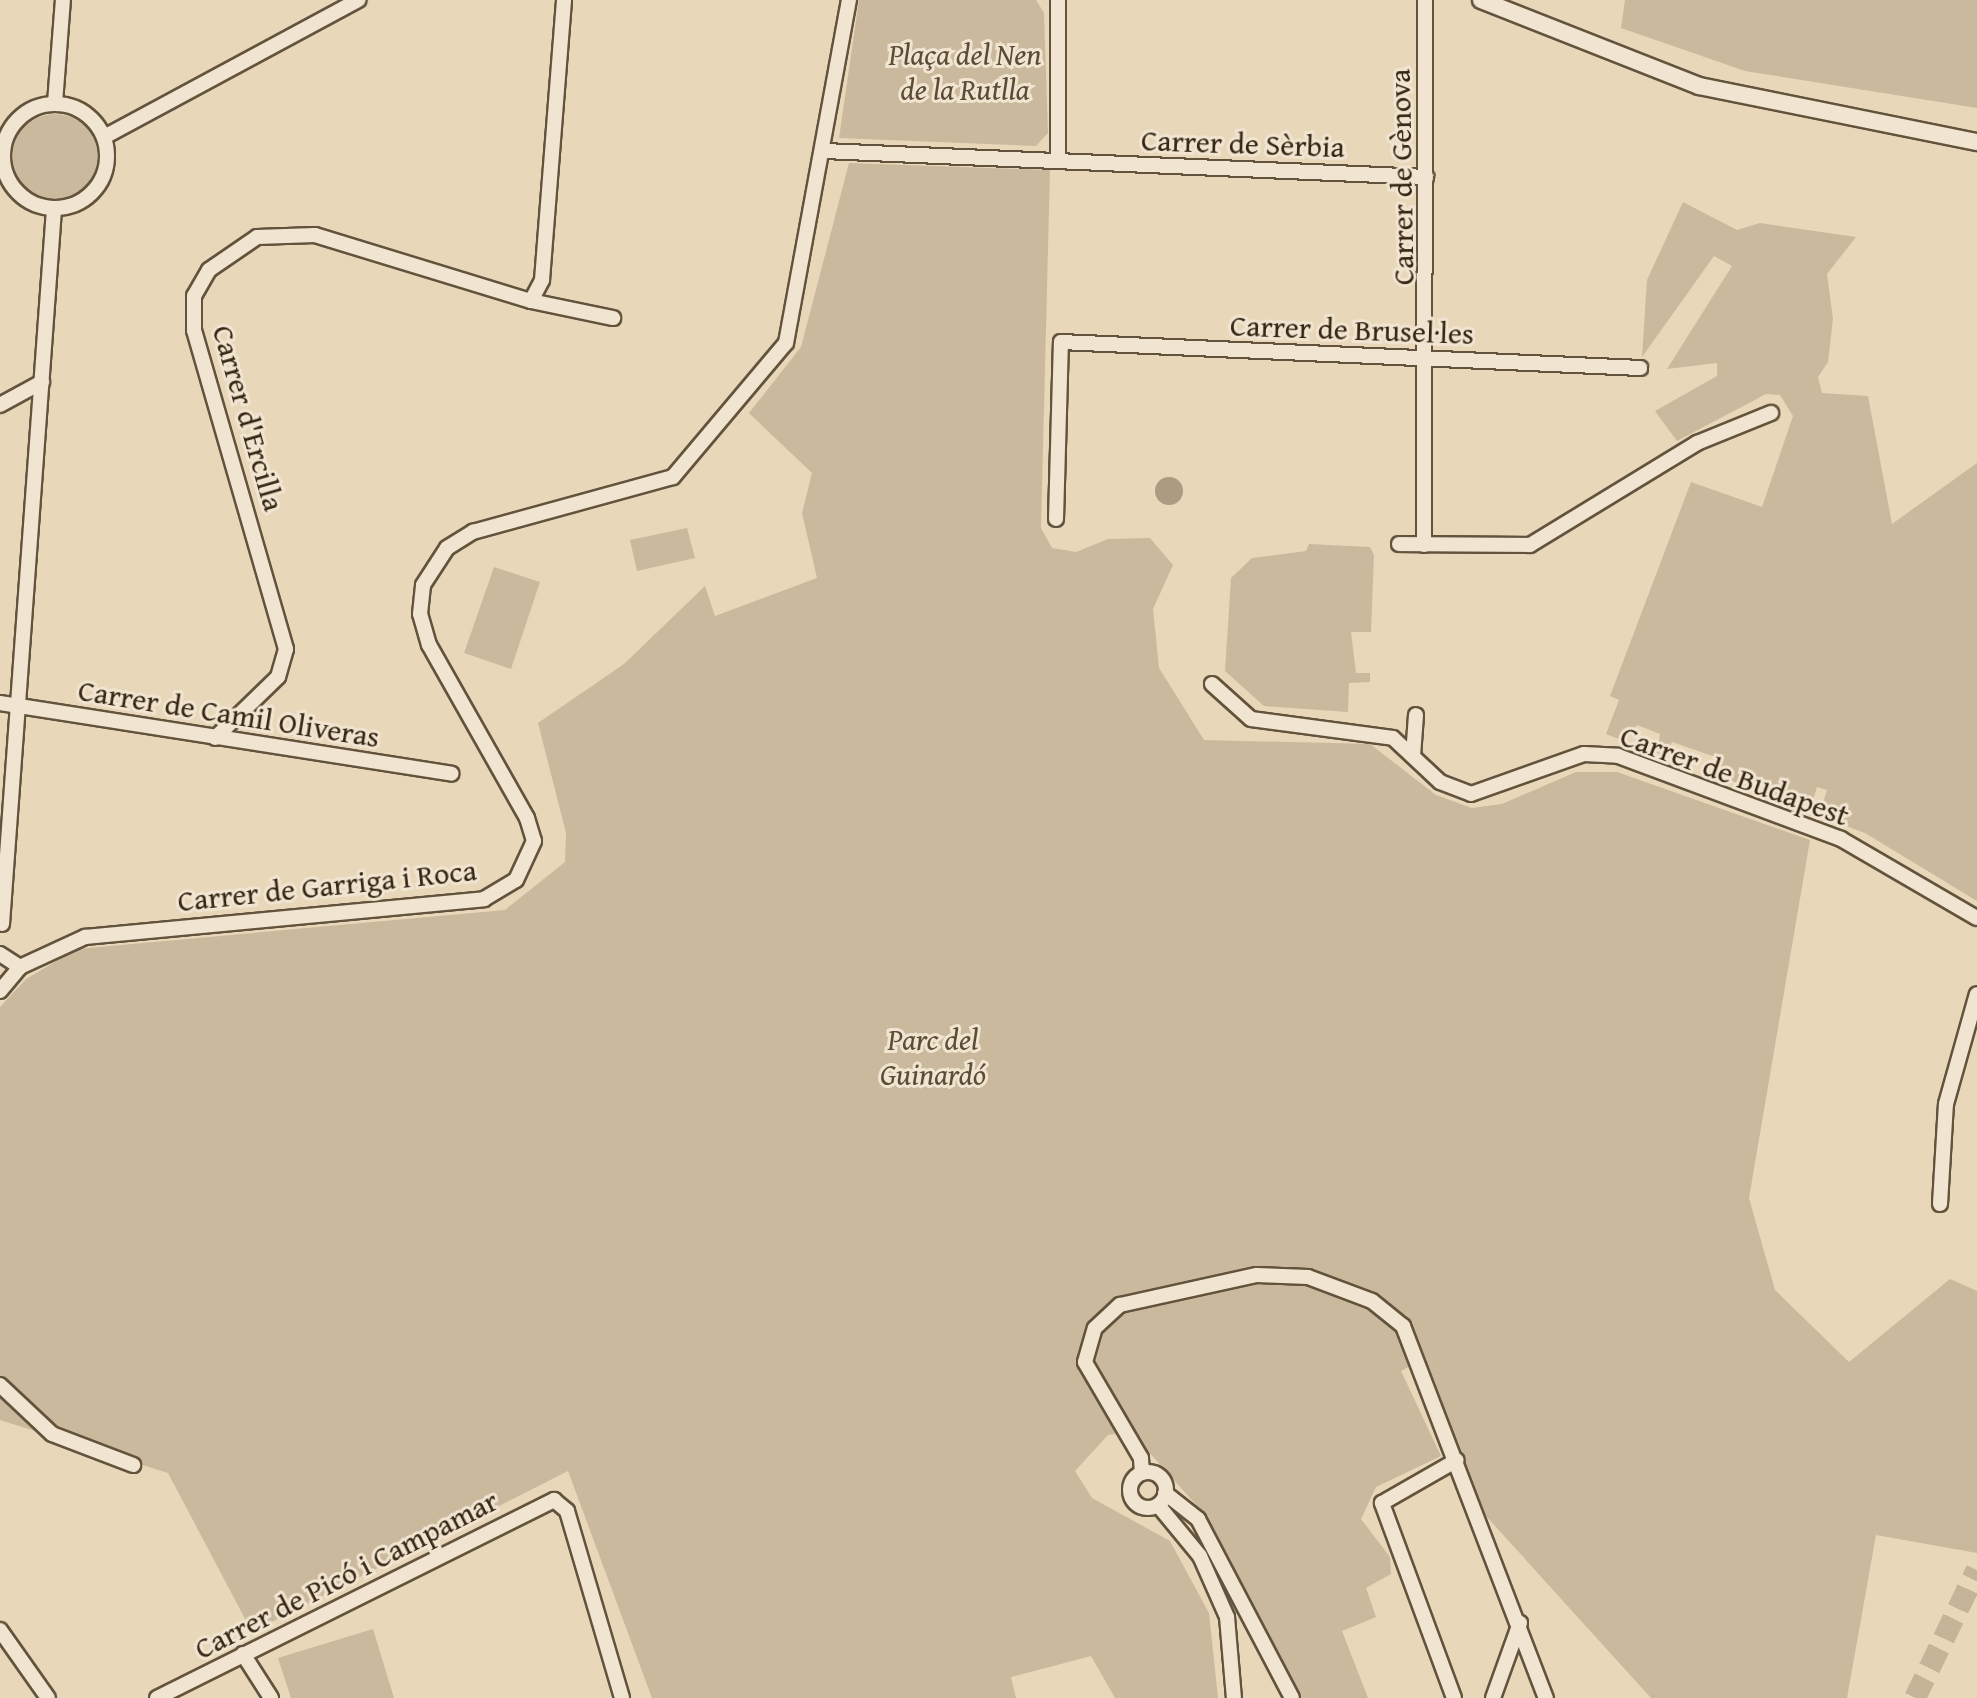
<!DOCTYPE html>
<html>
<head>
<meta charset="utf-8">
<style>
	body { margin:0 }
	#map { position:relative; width:1977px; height:1698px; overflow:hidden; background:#e9d7ba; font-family:"Gentium Book Plus",serif }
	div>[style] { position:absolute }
	.green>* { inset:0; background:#cbb99d }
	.round { border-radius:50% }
	.water>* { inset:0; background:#ac9b81 }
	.primary-tunnel>* { height:22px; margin-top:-11px; transform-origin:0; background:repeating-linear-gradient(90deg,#c5b498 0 22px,transparent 0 33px) }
	.roads { filter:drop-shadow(2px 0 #63533c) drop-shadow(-2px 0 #63533c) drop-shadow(0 2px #63533c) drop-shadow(0 -2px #63533c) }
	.minor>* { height:14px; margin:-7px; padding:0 7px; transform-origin:7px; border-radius:7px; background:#f1e5d2 }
	.minor>.ring { margin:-7px; padding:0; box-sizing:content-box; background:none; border:14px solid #f1e5d2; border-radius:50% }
	.tertiary>* { height:16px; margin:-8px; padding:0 8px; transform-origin:8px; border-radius:8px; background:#f1e5d2 }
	span { translate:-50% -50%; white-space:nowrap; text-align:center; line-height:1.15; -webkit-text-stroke:6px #f1e5d2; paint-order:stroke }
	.park-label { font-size:30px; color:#5b4c35; font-style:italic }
	.street-label { font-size:30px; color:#362712 }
</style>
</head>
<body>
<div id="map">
	<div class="green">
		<div style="clip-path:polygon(859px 0,1036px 0,1044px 13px,1048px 133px,1036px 146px,839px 138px)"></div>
		<div style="clip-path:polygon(1625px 0,1977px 0,1977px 108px,1745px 71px,1621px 28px)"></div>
		<div class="round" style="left:12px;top:114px;width:86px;height:86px"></div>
		<div style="clip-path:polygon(849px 163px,1050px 170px,1041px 528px,1052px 548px,1076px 552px,1108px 539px,1150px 538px,1173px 565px,1153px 609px,1159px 668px,1204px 740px,1370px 744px,1436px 795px,1472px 808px,1502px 804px,1576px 772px,1617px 772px,1810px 840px,1749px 1198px,1775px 1290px,1849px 1362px,1950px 1279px,1977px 1291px,1977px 1553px,1876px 1535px,1847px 1698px,1651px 1698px,1486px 1516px,1420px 1361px,1401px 1371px,1441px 1456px,1376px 1487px,1361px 1519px,1390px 1557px,1391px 1574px,1366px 1588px,1376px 1617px,1342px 1631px,1368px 1698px,1302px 1698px,1207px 1517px,1131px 1432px,1108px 1435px,1075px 1471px,1092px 1498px,1170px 1541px,1209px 1613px,1218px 1698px,1115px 1698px,1091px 1656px,1011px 1677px,1016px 1698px,652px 1698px,568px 1471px,252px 1632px,168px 1473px,0 1420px,0 1007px,26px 979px,77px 949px,505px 910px,565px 862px,566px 833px,538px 723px,624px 664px,705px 586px,715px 616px,817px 578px,802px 513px,812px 473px,749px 413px,801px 347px)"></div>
		<div style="clip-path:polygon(1683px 202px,1737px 230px,1760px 223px,1856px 237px,1827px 274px,1833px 319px,1828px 362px,1818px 377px,1822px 393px,1868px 396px,1892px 524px,1977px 463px,1977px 901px,1865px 833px,1819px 816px,1827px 790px,1817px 787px,1813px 800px,1787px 791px,1783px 802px,1715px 774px,1721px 759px,1672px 742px,1666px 756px,1657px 753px,1660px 734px,1637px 725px,1624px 741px,1606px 734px,1619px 700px,1610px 696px,1691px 482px,1762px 507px,1793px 416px,1780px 395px,1766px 394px,1677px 441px,1655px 411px,1717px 376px,1717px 363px,1667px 369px,1732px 266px,1714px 256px,1642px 357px,1647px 280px)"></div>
		<div style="clip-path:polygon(687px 528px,695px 558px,637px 571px,630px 540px)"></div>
		<div style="clip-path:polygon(1309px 544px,1370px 547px,1374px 555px,1371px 632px,1351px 632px,1356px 673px,1370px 673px,1370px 682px,1349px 683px,1348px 712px,1264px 706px,1225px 671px,1231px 578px,1252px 558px,1306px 551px)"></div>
		<div style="clip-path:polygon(494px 567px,540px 582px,511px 669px,464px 653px)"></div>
		<div style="clip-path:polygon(373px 1629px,394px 1698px,291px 1698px,278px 1658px)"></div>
	</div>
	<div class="water">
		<div class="round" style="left:1155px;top:477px;width:28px;height:28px"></div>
	</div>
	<div class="primary-tunnel">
		<div style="left:1915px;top:1698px;width:142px;rotate:-64.2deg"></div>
	</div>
	<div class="roads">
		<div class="minor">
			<div style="left:1058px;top:0;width:159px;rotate:90deg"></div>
			<div style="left:55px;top:103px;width:103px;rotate:-85.6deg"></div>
			<div class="ring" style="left:3px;top:104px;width:90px;height:90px"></div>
			<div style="left:104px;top:137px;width:289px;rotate:-28.3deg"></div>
			<div style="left:824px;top:151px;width:603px;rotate:2.47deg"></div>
			<div style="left:531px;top:301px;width:24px;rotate:-62deg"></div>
			<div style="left:542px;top:280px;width:281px;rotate:-85.5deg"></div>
			<div style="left:0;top:405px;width:48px;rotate:-28.7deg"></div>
			<div style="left:1056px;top:519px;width:177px;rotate:-88.4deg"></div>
			<div style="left:1061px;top:342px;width:580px;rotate:2.57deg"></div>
			<div style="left:1399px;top:544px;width:131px;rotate:0.4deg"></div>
			<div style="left:1530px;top:545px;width:196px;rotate:-31.4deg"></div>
			<div style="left:1697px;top:443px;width:80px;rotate:-22.1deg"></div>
			<div style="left:1424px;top:545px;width:545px;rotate:-89.89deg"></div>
			<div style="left:1212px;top:684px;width:52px;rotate:41.9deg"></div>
			<div style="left:1251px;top:719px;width:143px;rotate:7.6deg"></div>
			<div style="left:1393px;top:738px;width:64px;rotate:43.1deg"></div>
			<div style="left:1440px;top:782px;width:33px;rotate:21deg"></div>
			<div style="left:1471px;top:794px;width:120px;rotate:-19.5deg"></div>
			<div style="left:1584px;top:754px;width:34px;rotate:3deg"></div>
			<div style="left:1618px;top:756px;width:238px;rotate:20.4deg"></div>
			<div style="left:1841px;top:839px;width:157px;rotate:30.2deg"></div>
			<div style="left:0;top:703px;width:457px;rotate:8.9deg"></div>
			<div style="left:215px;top:738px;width:88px;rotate:-44.1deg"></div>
			<div style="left:278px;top:677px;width:29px;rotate:-74deg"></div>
			<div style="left:286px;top:649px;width:332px;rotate:-106.1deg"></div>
			<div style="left:194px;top:330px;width:34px;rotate:-90deg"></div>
			<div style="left:194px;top:296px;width:30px;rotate:-60deg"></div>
			<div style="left:209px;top:270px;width:58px;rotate:-34.5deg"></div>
			<div style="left:257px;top:237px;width:58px;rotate:-2deg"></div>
			<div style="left:315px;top:235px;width:226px;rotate:17deg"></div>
			<div style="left:531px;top:301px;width:84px;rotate:11.7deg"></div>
			<div style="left:1413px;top:756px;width:41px;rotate:-85.8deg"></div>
			<div style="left:2px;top:924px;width:717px;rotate:-85.84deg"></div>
			<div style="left:0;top:954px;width:24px;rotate:33deg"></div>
			<div style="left:0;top:991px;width:31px;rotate:-50deg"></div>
			<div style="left:20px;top:967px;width:72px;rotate:-24.8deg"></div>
			<div style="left:85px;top:937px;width:401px;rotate:-5.4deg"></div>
			<div style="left:484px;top:899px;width:37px;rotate:-31deg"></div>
			<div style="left:516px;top:880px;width:43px;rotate:-65.2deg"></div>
			<div style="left:534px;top:841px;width:24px;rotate:-107deg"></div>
			<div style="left:527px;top:818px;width:199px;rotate:-119.5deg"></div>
			<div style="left:429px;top:645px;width:32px;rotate:-106deg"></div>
			<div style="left:420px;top:614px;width:29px;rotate:-84deg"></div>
			<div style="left:423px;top:585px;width:44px;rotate:-57deg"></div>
			<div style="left:447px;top:548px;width:31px;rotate:-32deg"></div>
			<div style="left:473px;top:532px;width:207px;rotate:-15.4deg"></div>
			<div style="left:673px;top:477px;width:175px;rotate:-49.9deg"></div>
			<div style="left:786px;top:343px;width:349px;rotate:-79.6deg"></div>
			<div style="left:1940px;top:1204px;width:100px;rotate:-86.6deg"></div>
			<div style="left:1946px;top:1104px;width:114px;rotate:-74.3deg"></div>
			<div style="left:0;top:1385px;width:71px;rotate:43.3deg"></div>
			<div style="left:52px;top:1434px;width:87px;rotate:20.9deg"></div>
			<div class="ring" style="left:1130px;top:1472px;width:22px;height:22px"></div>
			<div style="left:1142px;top:1473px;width:15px;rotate:-94deg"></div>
			<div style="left:1141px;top:1458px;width:111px;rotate:-120.3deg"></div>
			<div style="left:1085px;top:1362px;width:35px;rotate:-74deg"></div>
			<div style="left:1095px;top:1328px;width:34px;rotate:-43deg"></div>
			<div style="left:1120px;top:1305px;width:140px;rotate:-12.4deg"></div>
			<div style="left:1257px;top:1275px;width:51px;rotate:2.2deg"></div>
			<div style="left:1308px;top:1277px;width:68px;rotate:20.6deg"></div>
			<div style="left:1372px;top:1301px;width:40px;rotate:39deg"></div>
			<div style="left:1403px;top:1326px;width:399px;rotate:69deg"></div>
			<div style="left:1165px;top:1493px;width:42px;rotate:38.2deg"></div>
			<div style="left:1198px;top:1519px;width:202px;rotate:62.3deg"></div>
			<div style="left:1158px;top:1505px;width:66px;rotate:50.5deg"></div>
			<div style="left:1200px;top:1556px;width:67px;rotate:66.1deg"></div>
			<div style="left:1227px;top:1617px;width:81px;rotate:85.1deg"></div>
			<div style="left:0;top:1630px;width:83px;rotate:54.8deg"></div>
			<div style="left:243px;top:1654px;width:52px;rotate:57.5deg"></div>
			<div style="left:157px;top:1698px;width:444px;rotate:-26.5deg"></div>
			<div style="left:554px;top:1500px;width:17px;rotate:40deg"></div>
			<div style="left:567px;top:1511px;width:195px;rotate:73.6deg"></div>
			<div style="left:1454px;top:1698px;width:208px;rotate:-110.3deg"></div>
			<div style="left:1382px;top:1503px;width:86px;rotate:-29.8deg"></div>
			<div style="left:1493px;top:1698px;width:80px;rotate:-70.2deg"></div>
		</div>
		<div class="tertiary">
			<div style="left:1481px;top:0;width:234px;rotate:21.5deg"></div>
			<div style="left:1699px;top:86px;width:284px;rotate:11.4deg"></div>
		</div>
	</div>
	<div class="park-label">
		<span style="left:965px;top:71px">Plaça del Nen<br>de la Rutlla</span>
		<span style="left:933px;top:1056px">Parc del<br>Guinardó</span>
	</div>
	<div class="street-label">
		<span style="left:1243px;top:143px;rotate:2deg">Carrer de Sèrbia</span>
		<span style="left:1401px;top:177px;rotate:-91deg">Carrer de Gènova</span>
		<span style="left:1352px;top:329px;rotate:2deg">Carrer de Brusel·les</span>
		<span style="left:249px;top:418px;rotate:74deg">Carrer d'Ercilla</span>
		<span style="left:229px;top:713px;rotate:9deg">Carrer de Camil Oliveras</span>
		<span style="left:1735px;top:775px;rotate:20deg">Carrer de Budapest</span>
		<span style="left:327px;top:885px;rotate:-6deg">Carrer de Garriga i Roca</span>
		<span style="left:346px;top:1574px;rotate:-27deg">Carrer de Picó i Campamar</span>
	</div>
</div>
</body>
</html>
